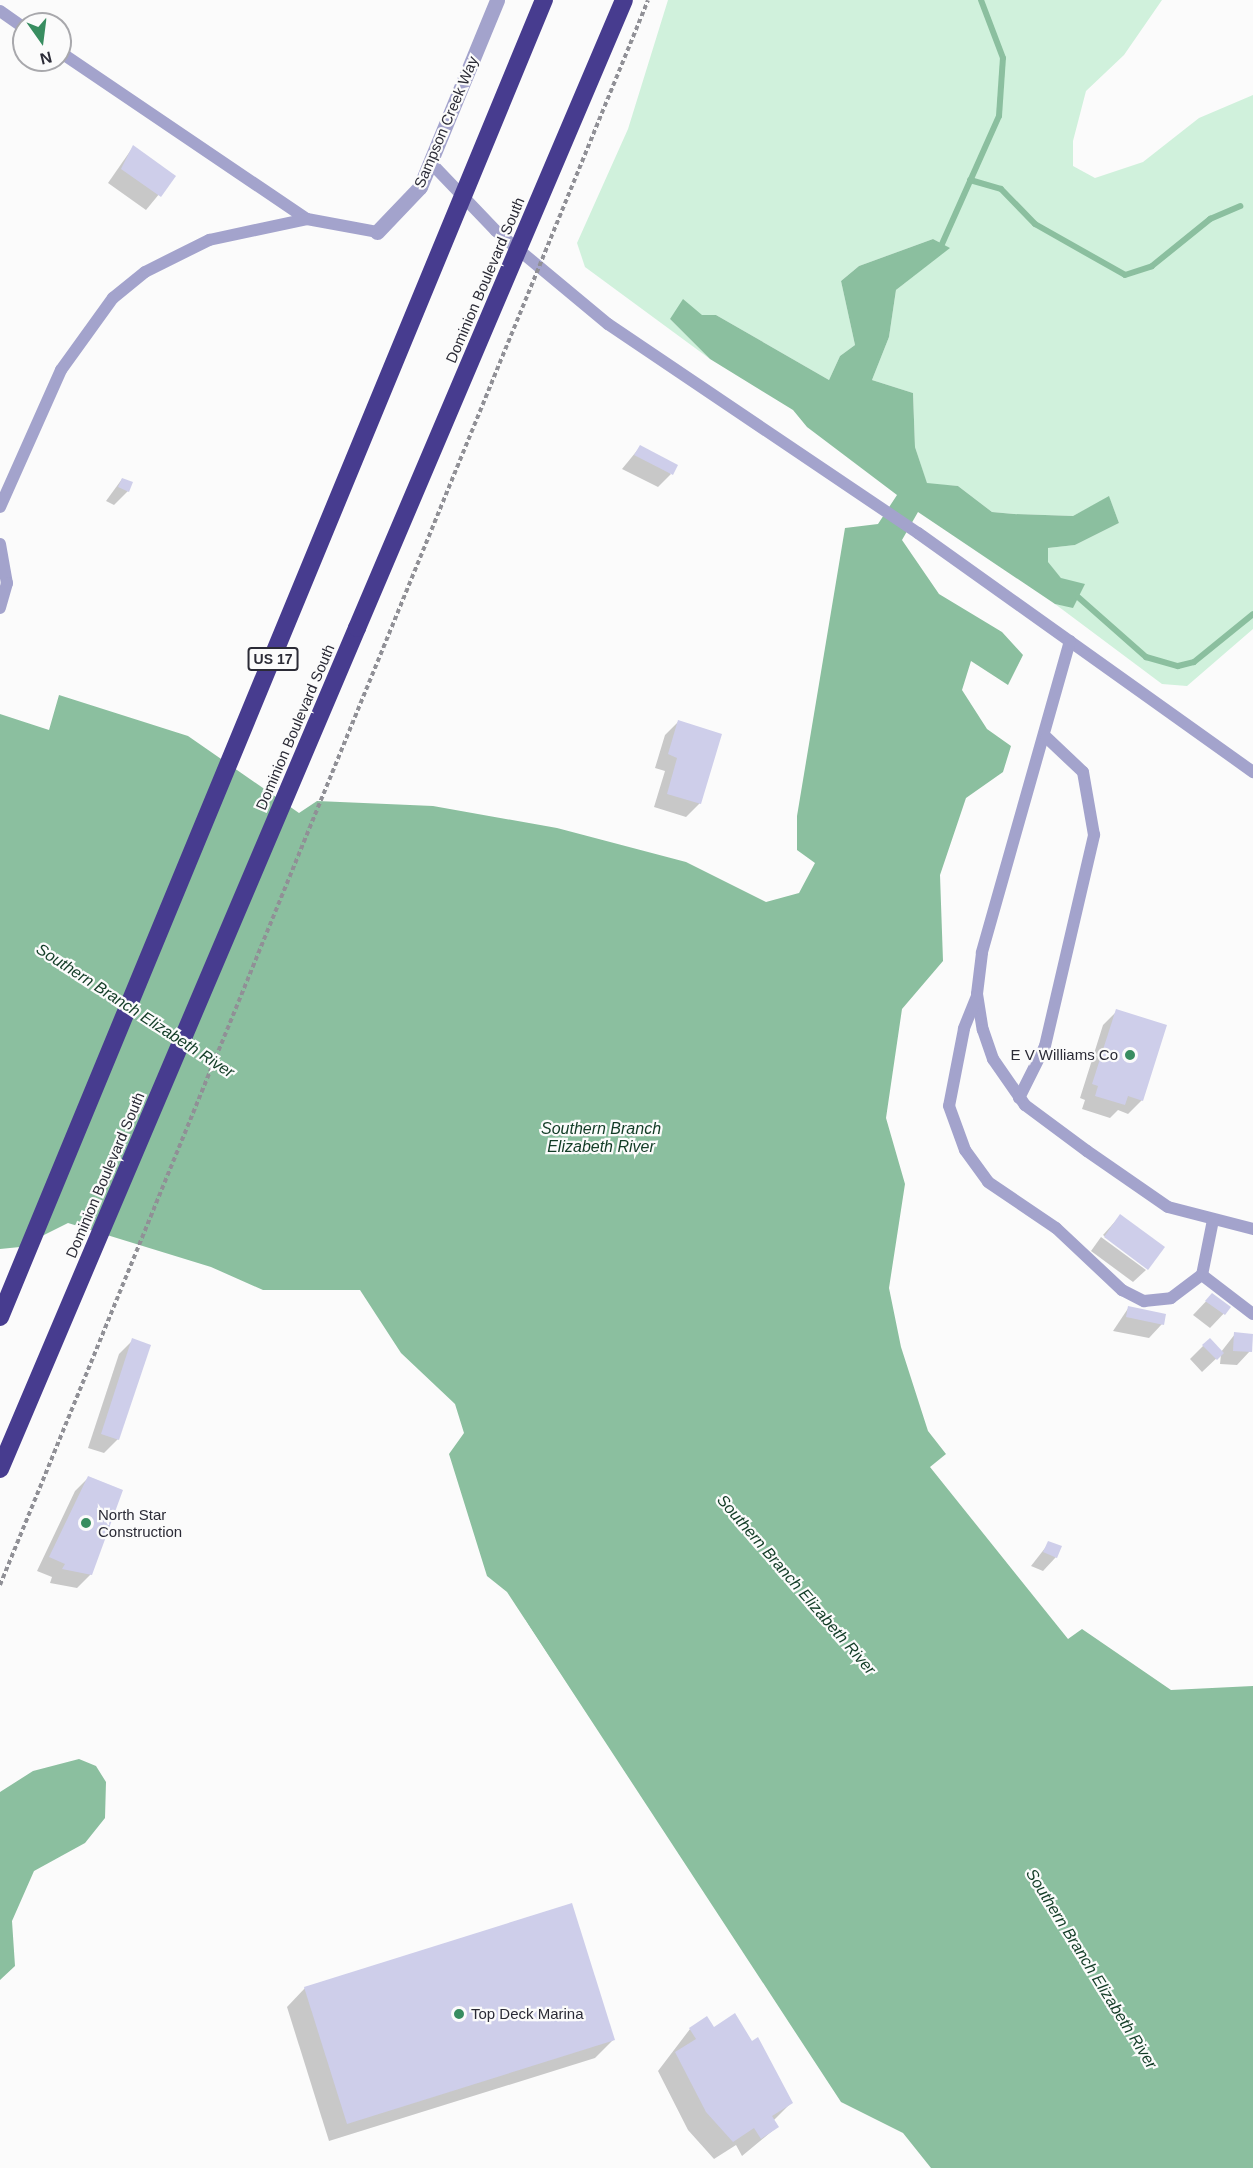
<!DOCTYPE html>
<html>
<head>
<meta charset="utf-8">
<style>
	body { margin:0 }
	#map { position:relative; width:1253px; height:2168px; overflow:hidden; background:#fbfbfb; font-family:Helvetica,sans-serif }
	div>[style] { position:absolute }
	.green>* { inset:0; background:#d0f1dc }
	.water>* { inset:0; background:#8bbf9f }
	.pier>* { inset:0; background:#fbfbfb }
	.shadow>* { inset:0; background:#0003 }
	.stream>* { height:6px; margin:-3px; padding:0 3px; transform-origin:3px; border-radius:3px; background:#8bbf9f }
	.building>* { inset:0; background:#ceceea }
	.lane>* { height:12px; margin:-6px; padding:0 6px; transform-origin:6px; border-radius:6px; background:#a3a3cc }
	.street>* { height:15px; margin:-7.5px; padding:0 7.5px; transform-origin:7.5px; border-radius:7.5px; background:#a3a3cc }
	.highway>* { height:18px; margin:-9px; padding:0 9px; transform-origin:9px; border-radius:9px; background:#473c8f }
	.path-bridge>* { height:4px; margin-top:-2px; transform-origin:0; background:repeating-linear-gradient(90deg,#909096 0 4.5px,transparent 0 7.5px) }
	.highway-bridge>* { height:18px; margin:-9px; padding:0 9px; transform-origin:9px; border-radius:9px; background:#473c8f }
	.dots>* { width:16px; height:16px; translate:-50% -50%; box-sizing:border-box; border:3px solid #fbfbfb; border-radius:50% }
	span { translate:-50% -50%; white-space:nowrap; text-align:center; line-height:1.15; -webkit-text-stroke:4.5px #fbfbfb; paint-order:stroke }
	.shield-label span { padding:2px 4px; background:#fbfbfb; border:2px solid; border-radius:4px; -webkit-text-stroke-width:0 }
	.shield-label { font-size:14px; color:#2b2b36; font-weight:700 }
	.street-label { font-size:15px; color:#2b2b36 }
	.poi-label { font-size:15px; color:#2b2b36 }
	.right { translate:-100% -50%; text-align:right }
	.left { translate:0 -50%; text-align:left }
	.water-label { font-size:16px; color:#123c26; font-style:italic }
	.north { position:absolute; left:12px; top:12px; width:60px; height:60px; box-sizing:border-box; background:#fbfbfb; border:2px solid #a8a8ac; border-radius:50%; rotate:166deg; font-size:16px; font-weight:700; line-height:24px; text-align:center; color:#2b2b36 }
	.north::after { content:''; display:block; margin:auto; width:21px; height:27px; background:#388d60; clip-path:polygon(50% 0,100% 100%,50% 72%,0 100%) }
</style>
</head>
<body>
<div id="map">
	<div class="green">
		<div style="clip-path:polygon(668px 0,1162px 0,1124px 55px,1086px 91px,1073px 141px,1073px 166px,1095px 178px,1143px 162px,1199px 118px,1253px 95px,1253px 629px,1187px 686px,1162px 684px,1055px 604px,1073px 607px,1061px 578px,1047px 562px,1048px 548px,1075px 545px,1119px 523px,1109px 497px,1073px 516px,1014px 514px,992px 512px,958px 486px,927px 484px,915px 447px,913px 393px,872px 380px,889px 337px,896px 290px,949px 248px,933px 239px,859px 266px,841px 281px,855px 345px,840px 356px,829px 380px,716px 315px,670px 319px,710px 359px,585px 267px,577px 243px,628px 129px)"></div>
	</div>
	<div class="water">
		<div style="clip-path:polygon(933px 239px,950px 248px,896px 290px,889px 337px,872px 380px,913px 393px,915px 447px,927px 483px,958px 486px,992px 512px,1014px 514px,1073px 516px,1109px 496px,1119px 523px,1075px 545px,1048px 548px,1048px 562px,1061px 578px,1085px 584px,1073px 608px,1055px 604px,918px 512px,902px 540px,939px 594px,1002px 632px,1023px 655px,1008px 685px,971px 661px,962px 690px,987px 729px,1011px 746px,1003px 772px,966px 798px,940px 875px,943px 961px,902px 1009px,886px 1118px,905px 1184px,889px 1288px,901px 1347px,928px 1431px,946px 1454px,930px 1467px,1068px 1639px,1082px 1629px,1171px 1690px,1253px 1686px,1253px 2168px,931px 2168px,903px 2133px,841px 2102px,507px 1592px,487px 1576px,449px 1454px,464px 1433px,455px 1404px,401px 1353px,360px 1290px,263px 1290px,211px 1267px,68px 1223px,20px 1247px,0 1249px,0 714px,49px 730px,59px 695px,188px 736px,299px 813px,317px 801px,433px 806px,557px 828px,686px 862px,766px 902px,799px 893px,815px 863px,797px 850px,797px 816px,845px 528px,878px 524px,897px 495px,807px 427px,793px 410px,710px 359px,670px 319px,683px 299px,702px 315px,716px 315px,829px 380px,840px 356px,855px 345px,841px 281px,859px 266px)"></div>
		<div style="clip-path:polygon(79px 1759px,96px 1766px,106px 1782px,105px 1818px,85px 1843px,34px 1871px,12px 1921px,15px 1966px,0 1980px,0 1792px,33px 1771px)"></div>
	</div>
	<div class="pier">
		<div style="clip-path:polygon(525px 1620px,690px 1874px,754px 1971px,522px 1621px)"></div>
	</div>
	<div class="shadow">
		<div style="clip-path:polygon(133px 147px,174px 176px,146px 210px,108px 183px)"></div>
		<div style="clip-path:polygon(640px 447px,671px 474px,658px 487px,622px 469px)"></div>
		<div style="clip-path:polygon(122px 479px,128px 491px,114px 505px,106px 501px)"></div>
		<div style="clip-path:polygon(678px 722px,700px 803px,686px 817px,654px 807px,665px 771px,655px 768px,665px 735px)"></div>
		<div style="clip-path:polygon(1117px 1011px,1142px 1100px,1128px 1114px,1118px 1110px,1110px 1118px,1082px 1109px,1085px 1100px,1080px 1098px,1103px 1025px)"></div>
		<div style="clip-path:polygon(1120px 1216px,1147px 1267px,1103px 1235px)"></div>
		<div style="clip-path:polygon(1101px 1237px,1146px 1270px,1133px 1282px,1091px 1251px)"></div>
		<div style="clip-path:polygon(1212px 1295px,1229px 1308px,1210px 1328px,1193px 1315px)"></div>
		<div style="clip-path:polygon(1129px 1307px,1162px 1324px,1149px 1338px,1113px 1331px)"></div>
		<div style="clip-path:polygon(1235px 1334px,1250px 1351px,1237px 1365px,1220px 1364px,1221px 1354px,1202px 1372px,1190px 1359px,1209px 1340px,1221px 1352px)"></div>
		<div style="clip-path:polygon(133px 1340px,118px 1439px,104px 1453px,88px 1448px,119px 1354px)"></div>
		<div style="clip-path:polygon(88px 1478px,91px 1574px,77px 1588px,50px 1583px,52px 1577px,37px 1571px,75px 1491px)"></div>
		<div style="clip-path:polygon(1049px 1543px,1056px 1557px,1043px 1571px,1031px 1566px)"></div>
		<div style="clip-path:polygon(305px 1988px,613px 2040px,595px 2058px,329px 2141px,287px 2007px)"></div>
		<div style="clip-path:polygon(690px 2029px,713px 2029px,791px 2103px,773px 2121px,777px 2127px,742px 2156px,736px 2145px,714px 2159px,688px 2130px,658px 2071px)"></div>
	</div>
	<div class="stream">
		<div style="left:970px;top:180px;width:32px;rotate:16deg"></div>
		<div style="left:1001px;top:189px;width:49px;rotate:45.8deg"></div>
		<div style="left:1035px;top:224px;width:103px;rotate:29.5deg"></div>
		<div style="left:1125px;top:275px;width:28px;rotate:-18deg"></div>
		<div style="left:1152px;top:266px;width:75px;rotate:-39deg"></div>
		<div style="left:1210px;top:219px;width:33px;rotate:-23deg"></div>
		<div style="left:942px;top:244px;width:140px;rotate:-66deg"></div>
		<div style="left:999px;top:116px;width:58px;rotate:-86.1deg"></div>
		<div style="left:1003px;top:58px;width:62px;rotate:-110.8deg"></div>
		<div style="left:1078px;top:597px;width:91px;rotate:41.4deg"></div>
		<div style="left:1146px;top:657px;width:33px;rotate:16deg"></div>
		<div style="left:1178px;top:666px;width:16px;rotate:-14deg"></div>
		<div style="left:1194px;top:662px;width:76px;rotate:-39.1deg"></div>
	</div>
	<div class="building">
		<div style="clip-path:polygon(133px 145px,176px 176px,161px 197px,121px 169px)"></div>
		<div style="clip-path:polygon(640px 445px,678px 465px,673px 475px,634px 455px)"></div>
		<div style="clip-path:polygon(122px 478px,133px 482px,129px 492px,118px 487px)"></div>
		<div style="clip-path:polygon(678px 720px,722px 734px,701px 804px,667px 794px,677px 758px,668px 754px)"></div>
		<div style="clip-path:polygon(1116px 1009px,1167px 1025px,1143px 1101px,1128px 1096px,1125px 1105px,1095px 1096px,1098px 1086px,1092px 1084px)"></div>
		<div style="clip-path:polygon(1120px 1214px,1165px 1247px,1148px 1270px,1104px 1237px)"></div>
		<div style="clip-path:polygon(1212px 1293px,1231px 1307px,1225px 1315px,1205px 1301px)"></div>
		<div style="clip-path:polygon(1128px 1306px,1166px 1314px,1164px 1325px,1126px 1317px)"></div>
		<div style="clip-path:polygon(1234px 1332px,1253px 1334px,1252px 1352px,1233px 1351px)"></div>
		<div style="clip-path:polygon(132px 1338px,151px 1345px,119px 1440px,101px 1434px)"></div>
		<div style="clip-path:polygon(1210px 1338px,1224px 1353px,1217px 1360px,1202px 1345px)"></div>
		<div style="clip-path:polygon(88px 1476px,123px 1490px,92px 1575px,62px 1569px,65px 1564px,49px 1557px)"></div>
		<div style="clip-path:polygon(1048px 1541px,1062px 1546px,1057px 1558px,1043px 1552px)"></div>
		<div style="clip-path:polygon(572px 1903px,615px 2040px,347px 2124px,304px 1987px)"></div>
		<div style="clip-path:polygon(735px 2013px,752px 2041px,758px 2037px,793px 2103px,772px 2116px,779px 2127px,761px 2139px,754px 2128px,733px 2142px,706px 2112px,675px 2052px,696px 2039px,689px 2028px,707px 2016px,714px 2027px)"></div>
	</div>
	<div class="lane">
		<div style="left:0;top:11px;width:29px;rotate:35deg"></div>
		<div style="left:60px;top:52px;width:298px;rotate:34.1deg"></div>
		<div style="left:307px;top:219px;width:71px;rotate:10.5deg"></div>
		<div style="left:431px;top:163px;width:94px;rotate:46.3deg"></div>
		<div style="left:496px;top:231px;width:146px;rotate:39.7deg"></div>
		<div style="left:608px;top:324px;width:374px;rotate:34deg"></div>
		<div style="left:918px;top:533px;width:412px;rotate:35.5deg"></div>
		<div style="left:0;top:507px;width:150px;rotate:-66deg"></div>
		<div style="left:61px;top:370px;width:89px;rotate:-54.2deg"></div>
		<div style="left:113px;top:298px;width:41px;rotate:-39.1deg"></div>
		<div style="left:145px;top:272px;width:72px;rotate:-26.6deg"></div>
		<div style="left:209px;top:240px;width:100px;rotate:-12.1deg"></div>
		<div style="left:0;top:544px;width:40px;rotate:80deg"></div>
		<div style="left:7px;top:583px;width:26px;rotate:106deg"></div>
		<div style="left:1070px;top:641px;width:324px;rotate:105.8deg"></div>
		<div style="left:982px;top:953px;width:41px;rotate:97deg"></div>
		<div style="left:977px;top:994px;width:36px;rotate:81deg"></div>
		<div style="left:983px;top:1030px;width:31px;rotate:71deg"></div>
		<div style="left:993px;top:1059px;width:56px;rotate:55.2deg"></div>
		<div style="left:1025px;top:1105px;width:77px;rotate:36.6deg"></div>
		<div style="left:1087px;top:1151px;width:98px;rotate:34.7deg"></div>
		<div style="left:1168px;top:1207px;width:88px;rotate:14.5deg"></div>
		<div style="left:977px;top:996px;width:35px;rotate:112deg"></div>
		<div style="left:964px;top:1029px;width:78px;rotate:101deg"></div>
		<div style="left:949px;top:1106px;width:47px;rotate:70deg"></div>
		<div style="left:965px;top:1150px;width:39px;rotate:54deg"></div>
		<div style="left:988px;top:1182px;width:82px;rotate:34.1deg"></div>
		<div style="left:1056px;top:1228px;width:91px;rotate:43.2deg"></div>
		<div style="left:1122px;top:1290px;width:25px;rotate:27deg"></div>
		<div style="left:1144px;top:1301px;width:27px;rotate:-6deg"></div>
		<div style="left:1171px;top:1298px;width:39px;rotate:-37deg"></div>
		<div style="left:1019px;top:1098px;width:58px;rotate:-63.4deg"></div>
		<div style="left:1045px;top:1046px;width:217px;rotate:-76.9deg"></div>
		<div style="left:1094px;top:835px;width:64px;rotate:-99.9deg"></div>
		<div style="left:1083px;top:772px;width:50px;rotate:-136.6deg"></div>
		<div style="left:1213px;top:1220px;width:56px;rotate:101.3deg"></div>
		<div style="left:1202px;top:1275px;width:64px;rotate:37.4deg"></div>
	</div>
	<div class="street">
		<div style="left:377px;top:232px;width:62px;rotate:-46.3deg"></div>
		<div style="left:420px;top:187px;width:202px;rotate:-67.6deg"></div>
	</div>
	<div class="highway">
		<div style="left:0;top:1469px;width:914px;rotate:-67deg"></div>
	</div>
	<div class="path-bridge">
		<div style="left:0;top:1585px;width:1712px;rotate:-67.76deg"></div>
	</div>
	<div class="highway-bridge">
		<div style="left:357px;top:628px;width:682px;rotate:-66.97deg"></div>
		<div style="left:0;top:1317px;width:1425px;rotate:-67.56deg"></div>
	</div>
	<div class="dots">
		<div style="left:1130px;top:1055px;background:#388d60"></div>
		<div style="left:86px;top:1523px;background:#388d60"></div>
		<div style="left:459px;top:2014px;background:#388d60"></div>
	</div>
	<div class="shield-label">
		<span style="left:273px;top:659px">US 17</span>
	</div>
	<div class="street-label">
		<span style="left:446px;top:122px;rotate:-67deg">Sampson Creek Way</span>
		<span style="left:485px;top:280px;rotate:-67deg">Dominion Boulevard South</span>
		<span style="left:295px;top:727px;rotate:-67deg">Dominion Boulevard South</span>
		<span style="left:105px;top:1175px;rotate:-67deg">Dominion Boulevard South</span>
	</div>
	<div class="poi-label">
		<span class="right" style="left:1118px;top:1055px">E V Williams Co</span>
		<span class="left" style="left:98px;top:1523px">North Star<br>Construction</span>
		<span class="left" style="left:471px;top:2014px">Top Deck Marina</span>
	</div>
	<div class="water-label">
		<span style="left:135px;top:1011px;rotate:33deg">Southern Branch Elizabeth River</span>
		<span style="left:601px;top:1138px">Southern Branch<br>Elizabeth River</span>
		<span style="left:796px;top:1585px;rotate:49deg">Southern Branch Elizabeth River</span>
		<span style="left:1091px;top:1969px;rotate:58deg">Southern Branch Elizabeth River</span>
	</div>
	<div class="north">N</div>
</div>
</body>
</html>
